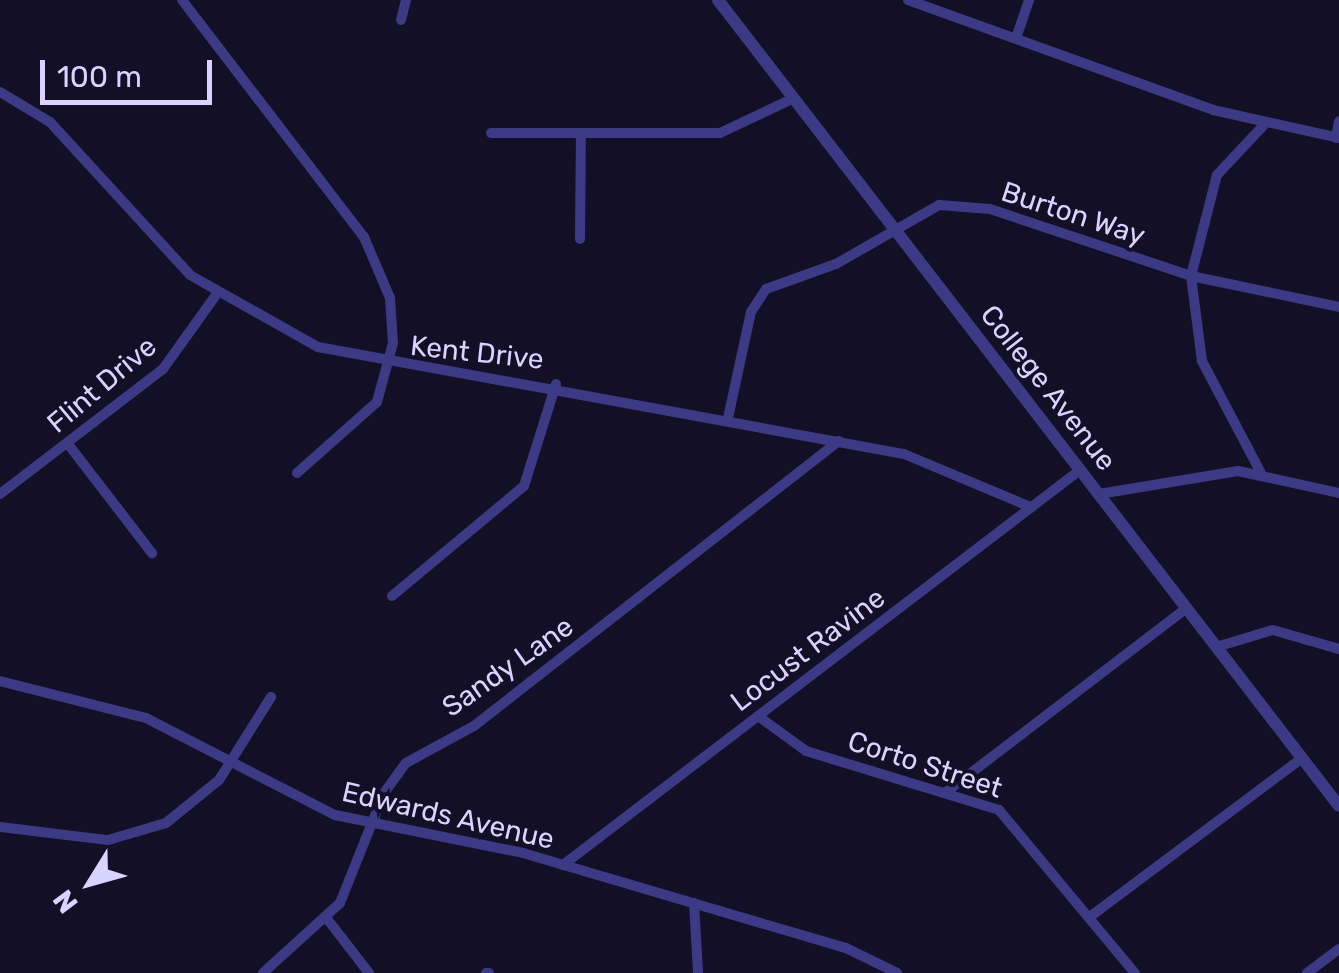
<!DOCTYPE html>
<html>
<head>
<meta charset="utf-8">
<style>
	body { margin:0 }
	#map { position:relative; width:1339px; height:973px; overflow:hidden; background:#130f26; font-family:Rubik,sans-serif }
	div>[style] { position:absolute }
	.minor>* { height:10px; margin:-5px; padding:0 5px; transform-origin:5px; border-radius:5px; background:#3d3a85 }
	.tertiary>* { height:12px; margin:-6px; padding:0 6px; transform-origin:6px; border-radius:6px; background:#3d3a85 }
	span { translate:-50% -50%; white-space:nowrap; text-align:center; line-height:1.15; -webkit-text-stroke:8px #130f26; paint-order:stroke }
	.street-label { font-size:28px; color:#d9d4ff }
	.north { position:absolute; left:40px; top:833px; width:100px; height:100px; -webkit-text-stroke:8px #130f26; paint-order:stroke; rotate:233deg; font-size:28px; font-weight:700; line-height:40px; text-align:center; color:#d9d4ff }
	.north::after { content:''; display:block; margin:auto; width:35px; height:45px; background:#d9d4ff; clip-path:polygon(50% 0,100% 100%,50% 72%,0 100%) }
	.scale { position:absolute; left:40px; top:60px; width:172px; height:45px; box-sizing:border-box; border:5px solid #d9d4ff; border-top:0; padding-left:12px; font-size:30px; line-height:35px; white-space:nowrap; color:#d9d4ff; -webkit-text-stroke:8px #130f26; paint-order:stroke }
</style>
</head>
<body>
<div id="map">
	<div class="minor">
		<div style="left:182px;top:0;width:299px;rotate:52.5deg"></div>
		<div style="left:364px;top:237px;width:66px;rotate:66.9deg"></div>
		<div style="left:390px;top:298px;width:45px;rotate:86.2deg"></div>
		<div style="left:393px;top:343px;width:61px;rotate:105.2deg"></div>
		<div style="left:377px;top:402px;width:107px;rotate:138.4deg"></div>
		<div style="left:908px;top:0;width:324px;rotate:19.8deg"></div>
		<div style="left:1213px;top:110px;width:129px;rotate:12.5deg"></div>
		<div style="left:401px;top:20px;width:21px;rotate:-76deg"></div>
		<div style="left:1017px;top:35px;width:37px;rotate:-71deg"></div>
		<div style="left:0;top:92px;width:58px;rotate:31deg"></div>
		<div style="left:50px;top:122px;width:207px;rotate:47.5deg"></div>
		<div style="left:190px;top:275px;width:147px;rotate:29.4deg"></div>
		<div style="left:318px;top:347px;width:596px;rotate:10.35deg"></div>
		<div style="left:904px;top:454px;width:138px;rotate:22.7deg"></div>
		<div style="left:491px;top:133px;width:229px"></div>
		<div style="left:720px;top:133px;width:82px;rotate:-25.3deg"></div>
		<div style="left:1336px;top:138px;width:17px;rotate:-80deg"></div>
		<div style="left:580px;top:239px;width:105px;rotate:-89.5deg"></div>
		<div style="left:728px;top:418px;width:108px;rotate:-77.8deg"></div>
		<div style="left:751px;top:312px;width:27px;rotate:-57deg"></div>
		<div style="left:766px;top:289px;width:74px;rotate:-19.7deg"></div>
		<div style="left:836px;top:264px;width:119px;rotate:-29.8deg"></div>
		<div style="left:939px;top:205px;width:51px;rotate:4.5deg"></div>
		<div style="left:990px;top:209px;width:212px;rotate:18.4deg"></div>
		<div style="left:1191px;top:276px;width:151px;rotate:11.8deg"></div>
		<div style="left:68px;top:444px;width:138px;rotate:52.4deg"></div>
		<div style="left:1261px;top:473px;width:127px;rotate:-117.8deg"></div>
		<div style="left:1202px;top:361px;width:86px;rotate:-97.4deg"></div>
		<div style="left:1191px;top:276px;width:104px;rotate:-75.6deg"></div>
		<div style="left:1217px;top:175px;width:69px;rotate:-46.8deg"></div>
		<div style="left:0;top:494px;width:205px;rotate:-37.5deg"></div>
		<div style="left:163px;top:369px;width:91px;rotate:-54.4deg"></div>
		<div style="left:1099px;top:494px;width:141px;rotate:-9.4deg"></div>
		<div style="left:1238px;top:471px;width:103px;rotate:12.3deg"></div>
		<div style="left:392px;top:596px;width:172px;rotate:-39.8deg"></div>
		<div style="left:524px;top:486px;width:107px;rotate:-72.6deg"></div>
		<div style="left:1216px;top:647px;width:59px;rotate:-16.6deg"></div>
		<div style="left:1273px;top:630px;width:69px;rotate:16.1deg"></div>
		<div style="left:0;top:681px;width:151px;rotate:14.2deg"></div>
		<div style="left:146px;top:718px;width:212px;rotate:27.2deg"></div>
		<div style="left:335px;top:815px;width:192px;rotate:11.4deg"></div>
		<div style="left:523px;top:853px;width:337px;rotate:16.4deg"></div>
		<div style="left:846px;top:948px;width:57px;rotate:26.1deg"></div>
		<div style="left:758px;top:716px;width:59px;rotate:36.1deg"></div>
		<div style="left:806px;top:751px;width:202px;rotate:17deg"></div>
		<div style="left:999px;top:810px;width:212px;rotate:50.2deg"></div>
		<div style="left:946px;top:792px;width:303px;rotate:-37.4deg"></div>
		<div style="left:0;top:827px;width:109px;rotate:6.9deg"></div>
		<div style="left:108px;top:840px;width:60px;rotate:-16.3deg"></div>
		<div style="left:166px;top:823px;width:68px;rotate:-39.1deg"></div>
		<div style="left:219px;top:780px;width:98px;rotate:-57.9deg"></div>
		<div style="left:563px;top:865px;width:651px;rotate:-37.38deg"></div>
		<div style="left:694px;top:903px;width:70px;rotate:86.7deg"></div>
		<div style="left:1091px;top:916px;width:264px;rotate:-36.8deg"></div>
		<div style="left:328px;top:920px;width:67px;rotate:52.3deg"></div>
		<div style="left:263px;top:973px;width:104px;rotate:-42.3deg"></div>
		<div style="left:340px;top:903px;width:118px;rotate:-68.2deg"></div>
		<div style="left:384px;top:793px;width:37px;rotate:-54deg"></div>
		<div style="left:406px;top:763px;width:77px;rotate:-28.6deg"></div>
		<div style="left:474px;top:726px;width:463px;rotate:-38deg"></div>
		<div style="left:486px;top:973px;width:3px"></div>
		<div style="left:1307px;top:973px;width:40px;rotate:-37deg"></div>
	</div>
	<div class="tertiary">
		<div style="left:718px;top:0;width:1017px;rotate:52.39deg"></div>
	</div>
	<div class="street-label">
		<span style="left:1073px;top:214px;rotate:18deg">Burton Way</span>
		<span style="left:477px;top:353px;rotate:6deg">Kent Drive</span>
		<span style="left:102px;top:385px;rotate:-40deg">Flint Drive</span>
		<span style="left:1048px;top:388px;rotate:52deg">College Avenue</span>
		<span style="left:808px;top:650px;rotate:-37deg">Locust Ravine</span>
		<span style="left:508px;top:667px;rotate:-35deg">Sandy Lane</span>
		<span style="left:925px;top:765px;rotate:18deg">Corto Street</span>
		<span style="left:448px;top:816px;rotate:13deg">Edwards Avenue</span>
	</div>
	<div class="north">N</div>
	<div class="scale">100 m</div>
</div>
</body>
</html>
